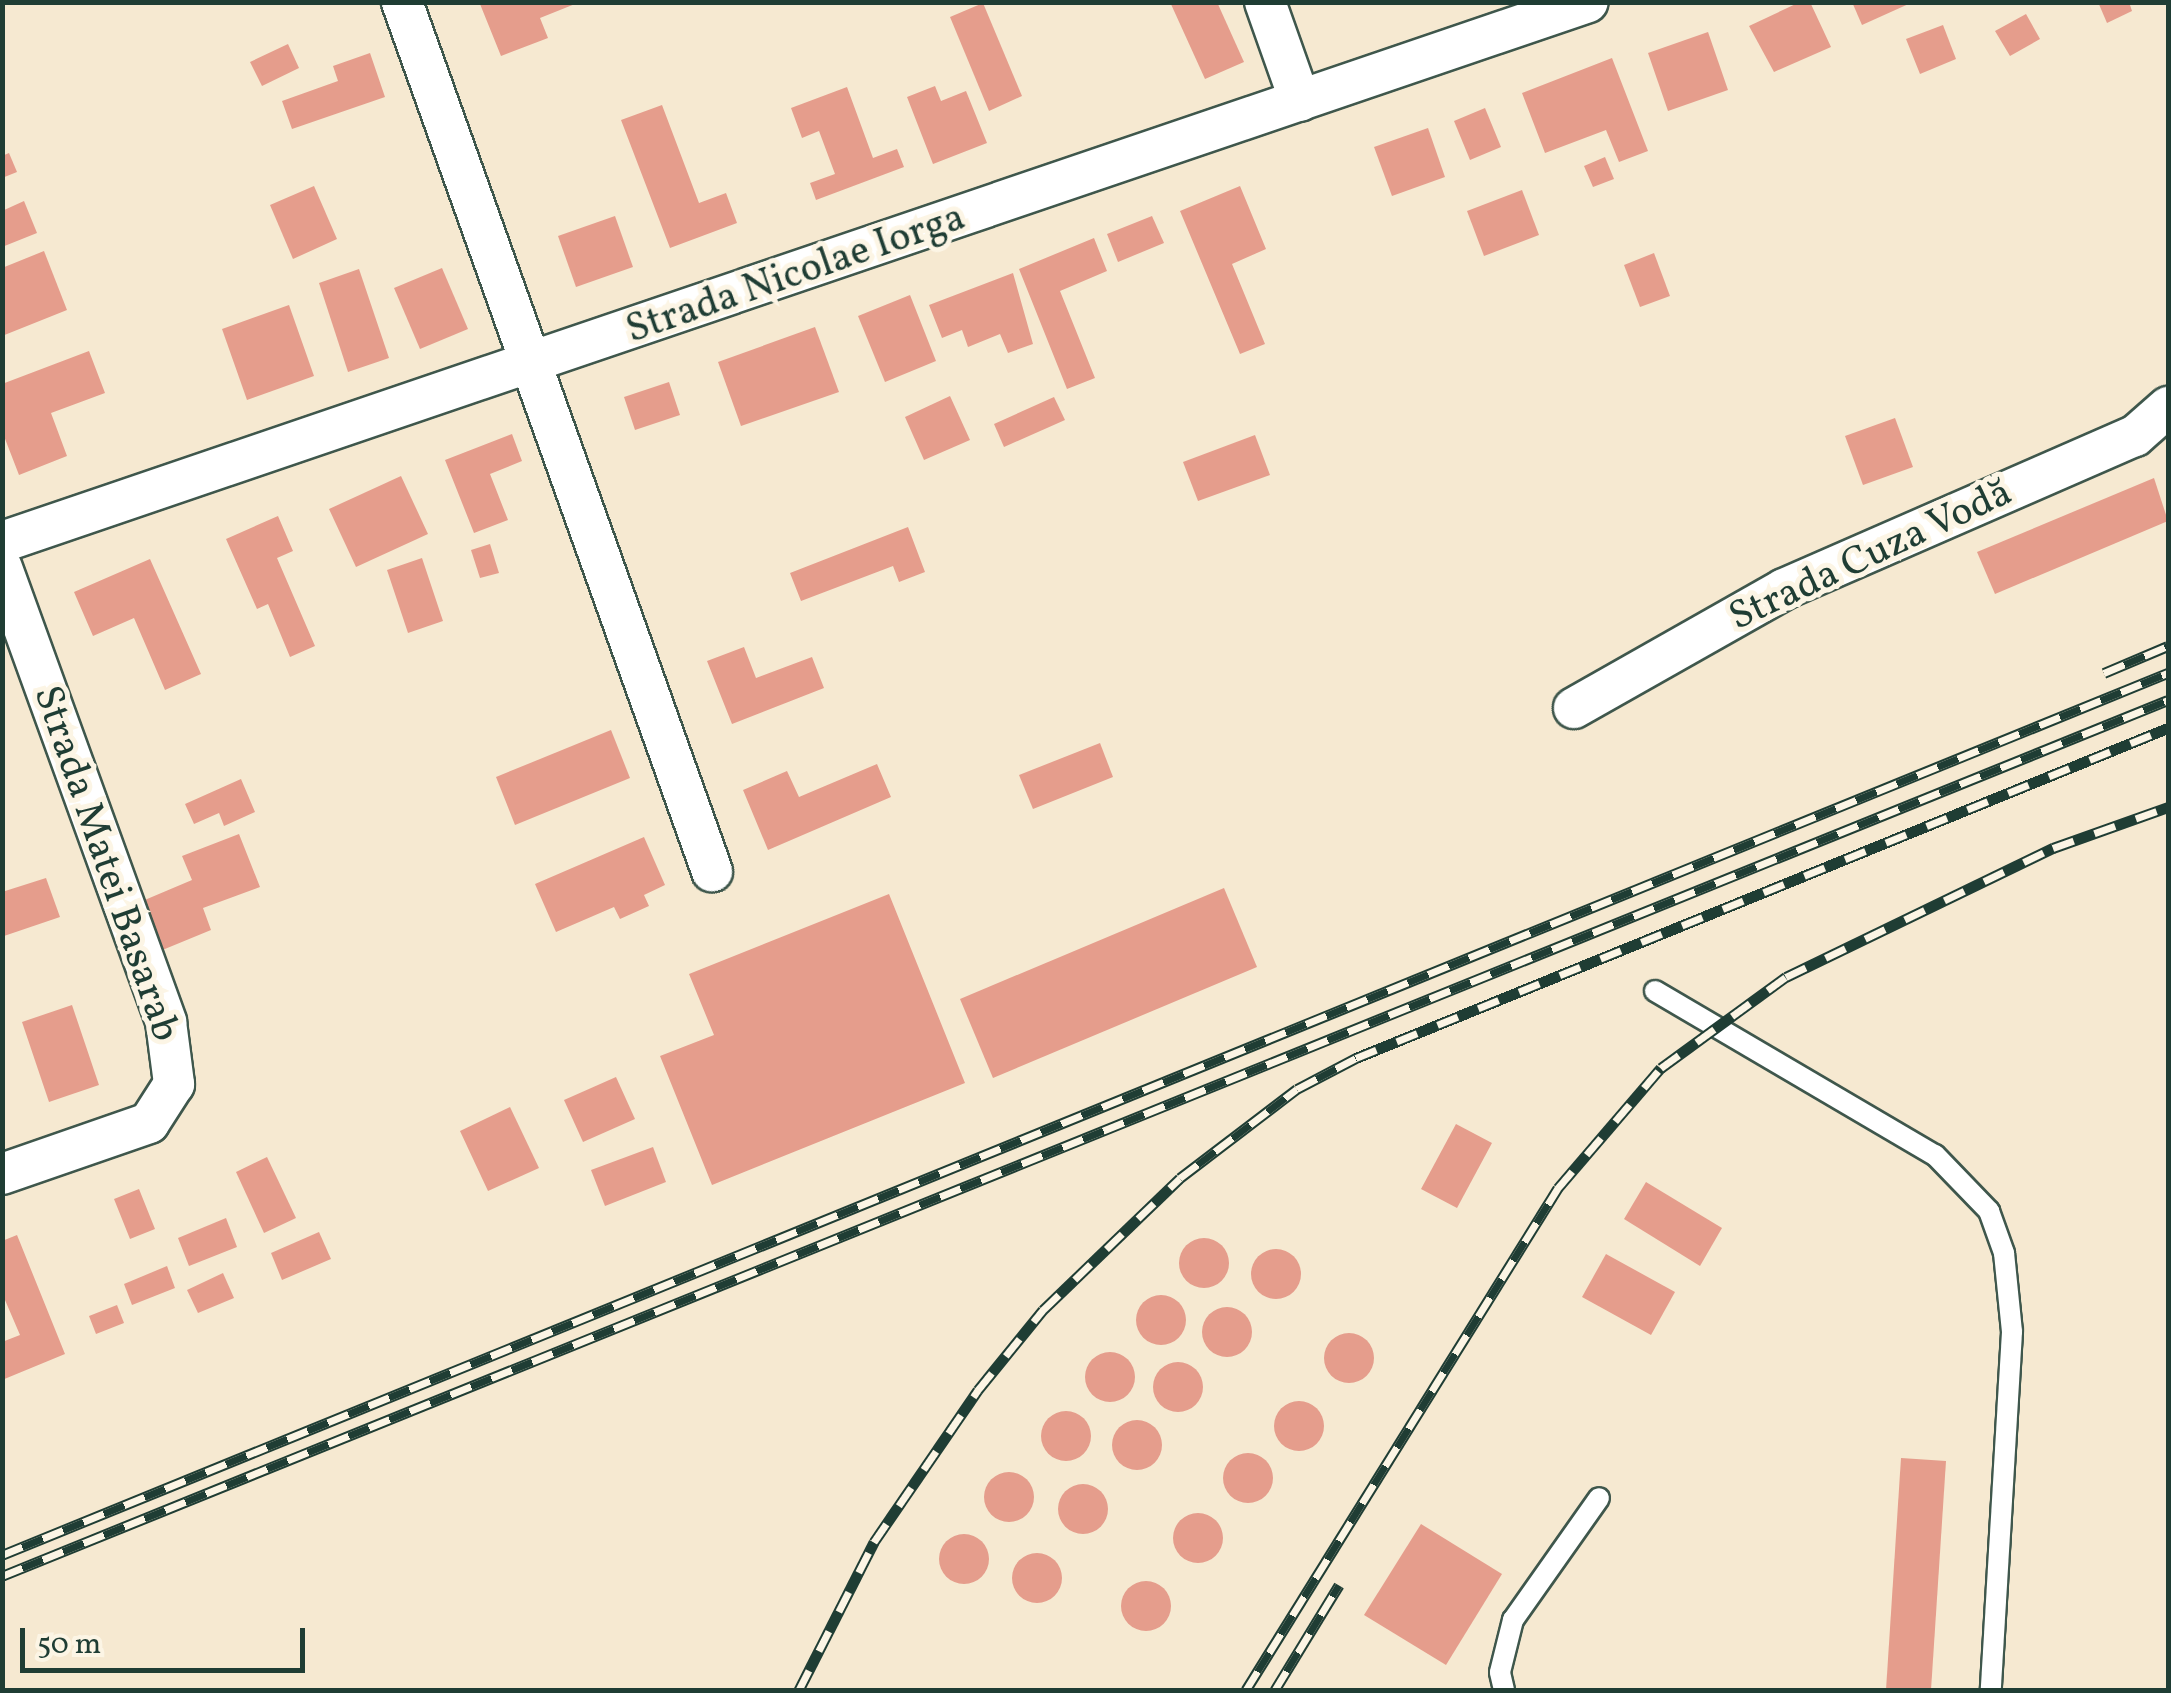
<!DOCTYPE html>
<html>
<head>
<meta charset="utf-8">
<style>
	body { margin:0 }
	#map { position:relative; width:2171px; height:1693px; overflow:hidden; background:#f6e9d1; font-family:Vollkorn,serif }
	div>[style] { position:absolute }
	.building>* { inset:0; background:#e59d8c }
	.round { border-radius:50% }
	.roads { filter:drop-shadow(2px 0 #3f574c) drop-shadow(-2px 0 #3f574c) drop-shadow(0 2px #3f574c) drop-shadow(0 -2px #3f574c) }
	.lane>* { height:20px; margin:-10px; padding:0 10px; transform-origin:10px; border-radius:10px; background:#fff }
	.street>* { height:40px; margin:-20px; padding:0 20px; transform-origin:20px; border-radius:20px; background:#fff }
	.rail>* { height:11px; margin-top:-5.5px; transform-origin:0; background:repeating-linear-gradient(90deg,#fcf5e5 0 22px,#1f3d34 0 44px); box-sizing:border-box; border-block:2px solid #1f3d34 }
	span { translate:-50% -50%; white-space:nowrap; text-align:center; line-height:1.15; -webkit-text-stroke:10px #fcf5e5; paint-order:stroke }
	.street-label { font-size:40px; color:#1f3d34 }
	.frame { position:absolute; inset:0; border:5px solid #1f3d34; pointer-events:none }
	.scale { position:absolute; left:20px; top:1628px; width:285px; height:45px; box-sizing:border-box; border:5px solid #1f3d34; border-top:0; padding-left:12px; font-size:30px; line-height:35px; white-space:nowrap; color:#1f3d34; -webkit-text-stroke:8px #fcf5e5; paint-order:stroke }
</style>
</head>
<body>
<div id="map">
	<div class="building">
		<div style="clip-path:polygon(580px 2px,540px 18px,548px 38px,501px 56px,480px 4px)"></div>
		<div style="clip-path:polygon(1170px 2px,1217px 2px,1244px 62px,1205px 79px)"></div>
		<div style="clip-path:polygon(1800px 2px,1810px 2px,1831px 47px,1774px 72px,1749px 26px)"></div>
		<div style="clip-path:polygon(1852px 2px,1913px 2px,1862px 25px)"></div>
		<div style="clip-path:polygon(2098px 2px,2129px 2px,2132px 11px,2107px 23px)"></div>
		<div style="clip-path:polygon(983px 3px,1022px 96px,989px 111px,950px 17px)"></div>
		<div style="clip-path:polygon(2026px 14px,2040px 39px,2010px 56px,1995px 31px)"></div>
		<div style="clip-path:polygon(1943px 25px,1956px 59px,1920px 74px,1906px 39px)"></div>
		<div style="clip-path:polygon(1708px 32px,1728px 90px,1668px 111px,1648px 53px)"></div>
		<div style="clip-path:polygon(288px 44px,299px 68px,262px 86px,250px 62px)"></div>
		<div style="clip-path:polygon(370px 53px,385px 97px,292px 129px,282px 101px,338px 81px,333px 66px)"></div>
		<div style="clip-path:polygon(1612px 58px,1648px 151px,1619px 162px,1606px 130px,1545px 153px,1522px 93px)"></div>
		<div style="clip-path:polygon(935px 86px,941px 101px,966px 91px,987px 143px,933px 164px,907px 97px)"></div>
		<div style="clip-path:polygon(847px 87px,873px 158px,897px 149px,904px 167px,816px 200px,810px 183px,835px 174px,819px 131px,802px 138px,791px 108px)"></div>
		<div style="clip-path:polygon(662px 105px,699px 203px,726px 193px,737px 223px,670px 248px,621px 120px)"></div>
		<div style="clip-path:polygon(1485px 108px,1501px 147px,1470px 160px,1454px 121px)"></div>
		<div style="clip-path:polygon(1428px 128px,1445px 177px,1392px 196px,1374px 147px)"></div>
		<div style="clip-path:polygon(9px 153px,17px 172px,2px 178px,2px 156px)"></div>
		<div style="clip-path:polygon(1605px 157px,1614px 179px,1593px 187px,1584px 166px)"></div>
		<div style="clip-path:polygon(314px 186px,337px 239px,293px 259px,270px 205px)"></div>
		<div style="clip-path:polygon(1240px 186px,1266px 249px,1232px 264px,1265px 344px,1240px 354px,1180px 211px)"></div>
		<div style="clip-path:polygon(1522px 190px,1539px 235px,1484px 256px,1467px 211px)"></div>
		<div style="clip-path:polygon(24px 201px,37px 233px,2px 247px,2px 211px)"></div>
		<div style="clip-path:polygon(615px 216px,633px 267px,576px 287px,558px 236px)"></div>
		<div style="clip-path:polygon(1152px 216px,1164px 243px,1118px 262px,1107px 234px)"></div>
		<div style="clip-path:polygon(1094px 238px,1107px 271px,1060px 291px,1095px 378px,1067px 389px,1019px 269px)"></div>
		<div style="clip-path:polygon(44px 251px,67px 310px,2px 336px,2px 268px)"></div>
		<div style="clip-path:polygon(1654px 253px,1670px 296px,1640px 307px,1624px 265px)"></div>
		<div style="clip-path:polygon(442px 268px,468px 329px,420px 349px,394px 288px)"></div>
		<div style="clip-path:polygon(359px 269px,389px 358px,348px 372px,319px 283px)"></div>
		<div style="clip-path:polygon(1013px 273px,1033px 344px,1008px 353px,1000px 334px,968px 347px,962px 330px,942px 338px,929px 305px)"></div>
		<div style="clip-path:polygon(910px 295px,936px 361px,885px 382px,858px 316px)"></div>
		<div style="clip-path:polygon(289px 305px,314px 376px,247px 400px,222px 329px)"></div>
		<div style="clip-path:polygon(815px 327px,839px 392px,741px 426px,718px 362px)"></div>
		<div style="clip-path:polygon(89px 351px,105px 393px,51px 413px,67px 456px,19px 475px,2px 431px,2px 384px)"></div>
		<div style="clip-path:polygon(669px 382px,680px 415px,635px 430px,624px 397px)"></div>
		<div style="clip-path:polygon(950px 396px,970px 440px,924px 460px,905px 417px)"></div>
		<div style="clip-path:polygon(1054px 397px,1065px 420px,1004px 447px,994px 424px)"></div>
		<div style="clip-path:polygon(1895px 418px,1913px 467px,1863px 485px,1845px 436px)"></div>
		<div style="clip-path:polygon(512px 434px,522px 461px,490px 474px,508px 520px,474px 533px,445px 460px)"></div>
		<div style="clip-path:polygon(1255px 435px,1270px 475px,1198px 501px,1183px 462px)"></div>
		<div style="clip-path:polygon(401px 476px,428px 534px,356px 567px,329px 509px)"></div>
		<div style="clip-path:polygon(2154px 478px,2168px 521px,1995px 594px,1977px 552px)"></div>
		<div style="clip-path:polygon(278px 516px,293px 551px,277px 558px,315px 646px,290px 657px,268px 604px,257px 609px,226px 539px)"></div>
		<div style="clip-path:polygon(908px 527px,925px 572px,899px 582px,893px 566px,801px 601px,790px 573px)"></div>
		<div style="clip-path:polygon(490px 544px,499px 573px,480px 578px,471px 550px)"></div>
		<div style="clip-path:polygon(422px 558px,443px 621px,408px 633px,387px 570px)"></div>
		<div style="clip-path:polygon(150px 559px,201px 674px,165px 690px,134px 618px,93px 636px,74px 592px)"></div>
		<div style="clip-path:polygon(744px 647px,756px 678px,812px 657px,824px 688px,732px 724px,707px 661px)"></div>
		<div style="clip-path:polygon(611px 730px,630px 778px,515px 825px,496px 777px)"></div>
		<div style="clip-path:polygon(1100px 743px,1113px 777px,1033px 809px,1019px 775px)"></div>
		<div style="clip-path:polygon(877px 764px,891px 797px,768px 850px,743px 790px,787px 771px,799px 797px)"></div>
		<div style="clip-path:polygon(241px 779px,255px 812px,224px 826px,219px 813px,194px 824px,185px 804px)"></div>
		<div style="clip-path:polygon(239px 834px,260px 887px,203px 908px,211px 930px,160px 951px,140px 902px,192px 880px,182px 856px)"></div>
		<div style="clip-path:polygon(644px 837px,665px 885px,644px 895px,649px 906px,620px 919px,614px 907px,556px 932px,535px 884px)"></div>
		<div style="clip-path:polygon(46px 878px,60px 917px,4px 936px,2px 892px)"></div>
		<div style="clip-path:polygon(1224px 888px,1257px 967px,993px 1078px,960px 999px)"></div>
		<div style="clip-path:polygon(889px 894px,965px 1083px,712px 1185px,660px 1056px,714px 1035px,689px 974px)"></div>
		<div style="clip-path:polygon(72px 1005px,99px 1085px,49px 1102px,22px 1022px)"></div>
		<div style="clip-path:polygon(616px 1077px,635px 1119px,583px 1142px,564px 1100px)"></div>
		<div style="clip-path:polygon(510px 1107px,539px 1168px,488px 1191px,460px 1131px)"></div>
		<div style="clip-path:polygon(1456px 1124px,1492px 1143px,1457px 1208px,1421px 1189px)"></div>
		<div style="clip-path:polygon(653px 1147px,666px 1182px,605px 1206px,591px 1170px)"></div>
		<div style="clip-path:polygon(267px 1157px,296px 1218px,264px 1233px,236px 1172px)"></div>
		<div style="clip-path:polygon(1646px 1182px,1722px 1228px,1700px 1266px,1624px 1219px)"></div>
		<div style="clip-path:polygon(139px 1189px,155px 1229px,130px 1239px,114px 1199px)"></div>
		<div style="clip-path:polygon(226px 1218px,237px 1247px,189px 1266px,178px 1238px)"></div>
		<div style="clip-path:polygon(319px 1232px,331px 1259px,282px 1280px,271px 1253px)"></div>
		<div style="clip-path:polygon(17px 1235px,65px 1354px,2px 1380px,2px 1342px,20px 1335px,2px 1293px,2px 1241px)"></div>
		<div class="round" style="left:1179px;top:1238px;width:50px;height:50px"></div>
		<div class="round" style="left:1251px;top:1249px;width:50px;height:50px"></div>
		<div style="clip-path:polygon(1606px 1254px,1675px 1292px,1651px 1335px,1582px 1297px)"></div>
		<div style="clip-path:polygon(167px 1266px,175px 1288px,132px 1305px,124px 1284px)"></div>
		<div style="clip-path:polygon(223px 1273px,234px 1298px,198px 1313px,187px 1290px)"></div>
		<div class="round" style="left:1136px;top:1295px;width:50px;height:50px"></div>
		<div style="clip-path:polygon(117px 1305px,124px 1323px,96px 1334px,89px 1316px)"></div>
		<div class="round" style="left:1202px;top:1307px;width:50px;height:50px"></div>
		<div class="round" style="left:1324px;top:1333px;width:50px;height:50px"></div>
		<div class="round" style="left:1085px;top:1352px;width:50px;height:50px"></div>
		<div class="round" style="left:1153px;top:1362px;width:50px;height:50px"></div>
		<div class="round" style="left:1274px;top:1401px;width:50px;height:50px"></div>
		<div class="round" style="left:1041px;top:1411px;width:50px;height:50px"></div>
		<div class="round" style="left:1112px;top:1420px;width:50px;height:50px"></div>
		<div class="round" style="left:1223px;top:1453px;width:50px;height:50px"></div>
		<div style="clip-path:polygon(1901px 1458px,1946px 1461px,1931px 1690px,1886px 1690px)"></div>
		<div class="round" style="left:984px;top:1472px;width:50px;height:50px"></div>
		<div class="round" style="left:1058px;top:1484px;width:50px;height:50px"></div>
		<div class="round" style="left:1173px;top:1513px;width:50px;height:50px"></div>
		<div style="clip-path:polygon(1421px 1524px,1502px 1574px,1446px 1665px,1364px 1615px)"></div>
		<div class="round" style="left:939px;top:1534px;width:50px;height:50px"></div>
		<div class="round" style="left:1012px;top:1553px;width:50px;height:50px"></div>
		<div class="round" style="left:1121px;top:1581px;width:50px;height:50px"></div>
	</div>
	<div class="roads">
		<div class="lane">
			<div style="left:1655px;top:991px;width:324px;rotate:30.4deg"></div>
			<div style="left:1935px;top:1155px;width:78px;rotate:46deg"></div>
			<div style="left:1989px;top:1211px;width:45px;rotate:70.3deg"></div>
			<div style="left:2004px;top:1253px;width:79px;rotate:84.2deg"></div>
			<div style="left:2012px;top:1332px;width:359px;rotate:93.4deg"></div>
			<div style="left:1504px;top:1690px;width:18px;rotate:-103deg"></div>
			<div style="left:1500px;top:1672px;width:54px;rotate:-76deg"></div>
			<div style="left:1513px;top:1620px;width:149px;rotate:-54.8deg"></div>
		</div>
		<div class="street">
			<div style="left:402px;top:2px;width:923px;rotate:70.37deg"></div>
			<div style="left:1265px;top:2px;width:105px;rotate:70.5deg"></div>
			<div style="left:2px;top:542px;width:1675px;rotate:-18.8deg"></div>
			<div style="left:2px;top:568px;width:483px;rotate:70.1deg"></div>
			<div style="left:166px;top:1022px;width:63px;rotate:82.6deg"></div>
			<div style="left:174px;top:1084px;width:46px;rotate:122.7deg"></div>
			<div style="left:149px;top:1123px;width:156px;rotate:160.9deg"></div>
			<div style="left:1574px;top:708px;width:241px;rotate:-29.5deg"></div>
			<div style="left:1784px;top:589px;width:383px;rotate:-23.6deg"></div>
			<div style="left:2135px;top:436px;width:44px;rotate:-41.3deg"></div>
		</div>
	</div>
	<div class="rail">
		<div style="left:2104px;top:673px;width:69px;rotate:-22.9deg"></div>
		<div style="left:2px;top:1555px;width:2339px;rotate:-22.16deg"></div>
		<div style="left:2px;top:1576px;width:2336px;rotate:-22.02deg"></div>
		<div style="left:799px;top:1690px;width:166px;rotate:-63.1deg"></div>
		<div style="left:874px;top:1542px;width:184px;rotate:-55.6deg"></div>
		<div style="left:978px;top:1390px;width:103px;rotate:-50.9deg"></div>
		<div style="left:1043px;top:1310px;width:190px;rotate:-43.9deg"></div>
		<div style="left:1180px;top:1178px;width:147px;rotate:-37.3deg"></div>
		<div style="left:1297px;top:1089px;width:67px;rotate:-27.7deg"></div>
		<div style="left:1356px;top:1058px;width:876px;rotate:-22.12deg"></div>
		<div style="left:1246px;top:1690px;width:591px;rotate:-58.14deg"></div>
		<div style="left:1558px;top:1188px;width:158px;rotate:-49.4deg"></div>
		<div style="left:1661px;top:1068px;width:155px;rotate:-36.1deg"></div>
		<div style="left:1786px;top:977px;width:297px;rotate:-25.8deg"></div>
		<div style="left:2053px;top:848px;width:122px;rotate:-19.6deg"></div>
		<div style="left:1275px;top:1690px;width:123px;rotate:-58.6deg"></div>
	</div>
	<div class="street-label">
		<span style="left:796px;top:275px;rotate:-19deg">Strada Nicolae Iorga</span>
		<span style="left:1871px;top:556px;rotate:-25deg">Strada Cuza Vodă</span>
		<span style="left:105px;top:864px;rotate:71deg">Strada Matei Basarab</span>
	</div>
	<div class="frame"></div>
	<div class="scale">50 m</div>
</div>
</body>
</html>
